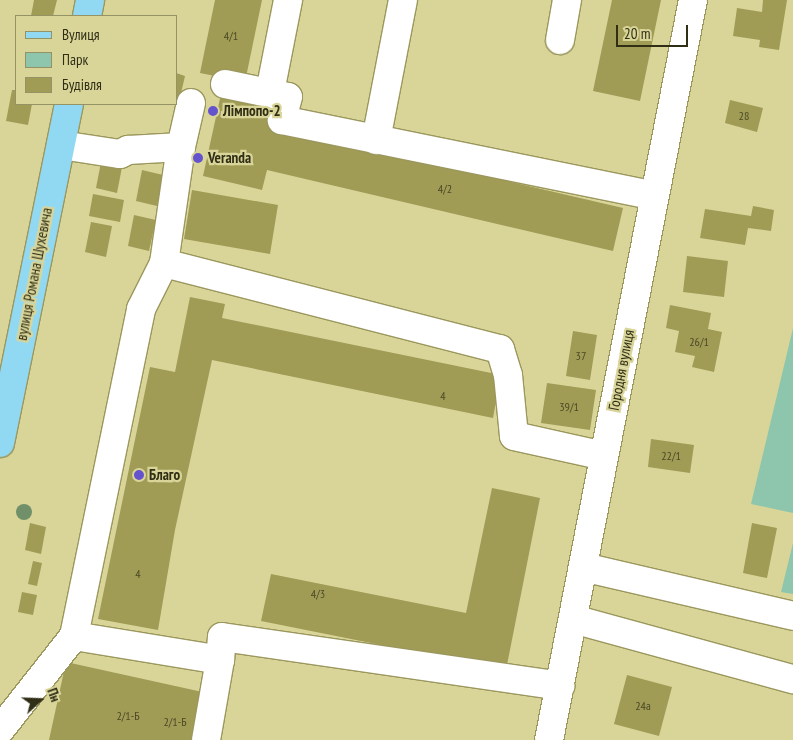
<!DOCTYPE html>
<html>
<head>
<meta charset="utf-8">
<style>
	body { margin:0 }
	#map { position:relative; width:793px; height:740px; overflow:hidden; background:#d9d599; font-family:"PT Sans Narrow",sans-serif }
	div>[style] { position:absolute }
	.green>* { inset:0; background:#8dc6ac }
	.building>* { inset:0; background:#a09b55 }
	.roads { filter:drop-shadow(1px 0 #9b975d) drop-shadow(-1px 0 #9b975d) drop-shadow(0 1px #9b975d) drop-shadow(0 -1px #9b975d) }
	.minor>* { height:28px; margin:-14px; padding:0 14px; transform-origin:14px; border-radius:14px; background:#fff }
	.major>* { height:28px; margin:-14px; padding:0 14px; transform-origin:14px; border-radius:14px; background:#91d9f2 }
	.trees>* { width:16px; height:16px; margin:-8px; border-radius:50%; background:#719069 }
	.dots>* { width:14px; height:14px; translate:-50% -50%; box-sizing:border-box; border:2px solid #d9d599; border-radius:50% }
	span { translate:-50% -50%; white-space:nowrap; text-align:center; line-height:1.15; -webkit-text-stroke:4.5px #d9d599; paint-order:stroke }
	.number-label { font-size:12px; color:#4c4a26 }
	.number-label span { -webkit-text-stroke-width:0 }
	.poi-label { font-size:15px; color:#302f16; font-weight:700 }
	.left { translate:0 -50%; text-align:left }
	.street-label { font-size:15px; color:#302f16 }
	.legend { position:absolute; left:15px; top:15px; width:162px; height:90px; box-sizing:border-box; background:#d9d599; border:1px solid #959365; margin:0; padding:6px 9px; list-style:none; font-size:15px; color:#302f16 }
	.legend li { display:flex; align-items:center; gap:10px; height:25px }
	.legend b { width:25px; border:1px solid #959365 }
	.north { position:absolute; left:15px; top:675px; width:50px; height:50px; -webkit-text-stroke:4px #d9d599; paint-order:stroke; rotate:70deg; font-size:14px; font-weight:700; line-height:20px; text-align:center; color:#302f16 }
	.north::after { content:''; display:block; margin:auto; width:18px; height:22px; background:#302f16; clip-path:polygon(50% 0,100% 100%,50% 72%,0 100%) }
	.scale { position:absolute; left:616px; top:25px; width:72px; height:22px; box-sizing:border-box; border:2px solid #302f16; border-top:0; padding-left:6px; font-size:15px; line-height:18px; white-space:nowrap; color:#302f16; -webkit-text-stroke:4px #d9d599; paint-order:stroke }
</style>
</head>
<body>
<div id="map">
	<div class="green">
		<div style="clip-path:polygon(793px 328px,793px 513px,751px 504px)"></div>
		<div style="clip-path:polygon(793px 543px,793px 594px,781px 592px)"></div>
	</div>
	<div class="building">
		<div style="clip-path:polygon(34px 0,57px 0,53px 16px,31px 16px)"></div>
		<div style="clip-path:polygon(215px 0,262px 0,245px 82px,200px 73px)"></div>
		<div style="clip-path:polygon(612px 0,661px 0,640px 101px,593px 91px)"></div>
		<div style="clip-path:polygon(763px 0,787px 0,779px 50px,759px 47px,760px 40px,733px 36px,737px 8px,762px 12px)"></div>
		<div style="clip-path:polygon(176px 73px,185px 76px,178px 106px,172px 104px,176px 104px)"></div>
		<div style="clip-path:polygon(12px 90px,16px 90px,16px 104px,32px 104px,28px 125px,6px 121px)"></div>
		<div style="clip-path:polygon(221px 94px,281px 108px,276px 127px,623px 208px,613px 251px,267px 170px,262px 190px,203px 176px)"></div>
		<div style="clip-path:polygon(730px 100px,763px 108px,757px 132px,725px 123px)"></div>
		<div style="clip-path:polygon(102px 157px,123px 162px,117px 193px,96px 188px)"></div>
		<div style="clip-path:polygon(142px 170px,163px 175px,157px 206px,136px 201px)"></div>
		<div style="clip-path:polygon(192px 190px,278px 205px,270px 254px,184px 239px)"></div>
		<div style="clip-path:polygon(93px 194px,124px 200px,120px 222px,89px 216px)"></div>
		<div style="clip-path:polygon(753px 206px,774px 210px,771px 231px,748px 228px,745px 245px,700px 238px,705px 209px,751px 216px)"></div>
		<div style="clip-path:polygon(134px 215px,156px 220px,149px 251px,128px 246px)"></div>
		<div style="clip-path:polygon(91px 222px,112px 226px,106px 257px,85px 252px)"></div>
		<div style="clip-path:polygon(687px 256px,728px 261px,724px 297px,683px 292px)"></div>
		<div style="clip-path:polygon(190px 297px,225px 304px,222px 318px,501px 375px,493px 418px,212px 360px,175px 530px,158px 630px,98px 619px,150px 367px,175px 372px)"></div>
		<div style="clip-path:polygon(670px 305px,711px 313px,708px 329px,722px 332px,714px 372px,692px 367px,695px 356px,675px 352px,679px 331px,666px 328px)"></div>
		<div style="clip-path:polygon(573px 331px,597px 335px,590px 380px,566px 376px)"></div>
		<div style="clip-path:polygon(547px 383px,596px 390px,590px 430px,541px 423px)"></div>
		<div style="clip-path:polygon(651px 439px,694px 445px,690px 473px,648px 467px)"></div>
		<div style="clip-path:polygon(492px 488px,540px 498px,506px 670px,261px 621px,271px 574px,466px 613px)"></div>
		<div style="clip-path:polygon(30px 523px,46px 527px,41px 554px,25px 550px)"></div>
		<div style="clip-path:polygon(752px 523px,777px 528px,767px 578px,743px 573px)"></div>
		<div style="clip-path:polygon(33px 561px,42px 563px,37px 586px,28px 584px)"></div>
		<div style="clip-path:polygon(22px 592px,37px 595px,33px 615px,18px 612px)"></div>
		<div style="clip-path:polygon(66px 662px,207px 693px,197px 740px,49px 740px)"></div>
		<div style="clip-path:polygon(627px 675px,672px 687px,659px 736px,614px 724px)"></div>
	</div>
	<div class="roads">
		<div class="minor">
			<div style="left:560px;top:40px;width:41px;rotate:-80.1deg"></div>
			<div style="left:225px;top:84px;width:64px;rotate:11.7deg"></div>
			<div style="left:288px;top:97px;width:24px;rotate:105deg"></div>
			<div style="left:282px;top:120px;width:380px;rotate:11.5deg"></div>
			<div style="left:270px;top:92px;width:94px;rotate:-78.9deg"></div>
			<div style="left:376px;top:140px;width:143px;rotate:-79.1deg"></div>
			<div style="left:61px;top:145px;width:60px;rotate:8.7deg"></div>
			<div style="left:120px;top:154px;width:9px;rotate:-27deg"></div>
			<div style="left:128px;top:150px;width:53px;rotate:-3.2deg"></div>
			<div style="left:164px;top:263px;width:347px;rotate:14.4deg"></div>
			<div style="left:500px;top:349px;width:27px;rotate:73deg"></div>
			<div style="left:508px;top:375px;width:61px;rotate:84.4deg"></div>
			<div style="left:514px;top:436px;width:92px;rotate:12.5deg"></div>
			<div style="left:583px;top:567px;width:216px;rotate:13.1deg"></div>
			<div style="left:573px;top:619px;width:228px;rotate:15.3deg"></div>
			<div style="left:74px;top:636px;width:148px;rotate:9.3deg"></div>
			<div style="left:220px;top:660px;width:23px;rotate:-85deg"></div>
			<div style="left:222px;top:637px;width:342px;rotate:8.2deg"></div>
			<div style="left:0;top:730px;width:120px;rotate:-51.8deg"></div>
			<div style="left:74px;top:636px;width:334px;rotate:-78.4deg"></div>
			<div style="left:141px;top:309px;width:51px;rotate:-63.4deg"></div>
			<div style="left:164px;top:263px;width:117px;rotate:-81.7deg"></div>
			<div style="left:181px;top:147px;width:45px;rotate:-77.2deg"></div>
			<div style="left:206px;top:740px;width:81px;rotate:-80.1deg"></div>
			<div style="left:549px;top:740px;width:754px;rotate:-78.99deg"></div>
		</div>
		<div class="major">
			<div style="left:87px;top:16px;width:16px;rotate:-79deg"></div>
			<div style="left:0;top:443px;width:346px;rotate:-78.5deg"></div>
		</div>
	</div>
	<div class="trees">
		<div style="left:24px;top:512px"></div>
	</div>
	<div class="dots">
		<div style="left:213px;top:111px;background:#6453cc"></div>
		<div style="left:198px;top:158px;background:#6453cc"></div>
		<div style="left:139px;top:475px;background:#6453cc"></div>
	</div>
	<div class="number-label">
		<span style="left:231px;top:36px">4/1</span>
		<span style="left:744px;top:116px">28</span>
		<span style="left:445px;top:189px">4/2</span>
		<span style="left:699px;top:342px">26/1</span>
		<span style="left:581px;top:356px">37</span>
		<span style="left:443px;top:396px">4</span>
		<span style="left:569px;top:407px">39/1</span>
		<span style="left:671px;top:456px">22/1</span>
		<span style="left:138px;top:574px">4</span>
		<span style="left:318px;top:594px">4/3</span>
		<span style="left:643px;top:706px">24а</span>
		<span style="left:128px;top:716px">2/1-Б</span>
		<span style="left:175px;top:722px">2/1-Б</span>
	</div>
	<div class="poi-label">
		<span class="left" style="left:223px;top:111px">Лімпопо-2</span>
		<span class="left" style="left:208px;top:158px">Veranda</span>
		<span class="left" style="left:149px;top:475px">Благо</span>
	</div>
	<div class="street-label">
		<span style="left:34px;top:274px;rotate:-79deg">вулиця Романа Шухевича</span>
		<span style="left:621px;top:370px;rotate:-79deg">Городня вулиця</span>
	</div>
	<ul class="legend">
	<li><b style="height:6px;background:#91d9f2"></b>Вулиця</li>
	<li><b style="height:14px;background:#8dc6ac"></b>Парк</li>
	<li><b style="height:14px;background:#a09b55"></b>Будівля</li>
	</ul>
	<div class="north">Пн</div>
	<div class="scale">20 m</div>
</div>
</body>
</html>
